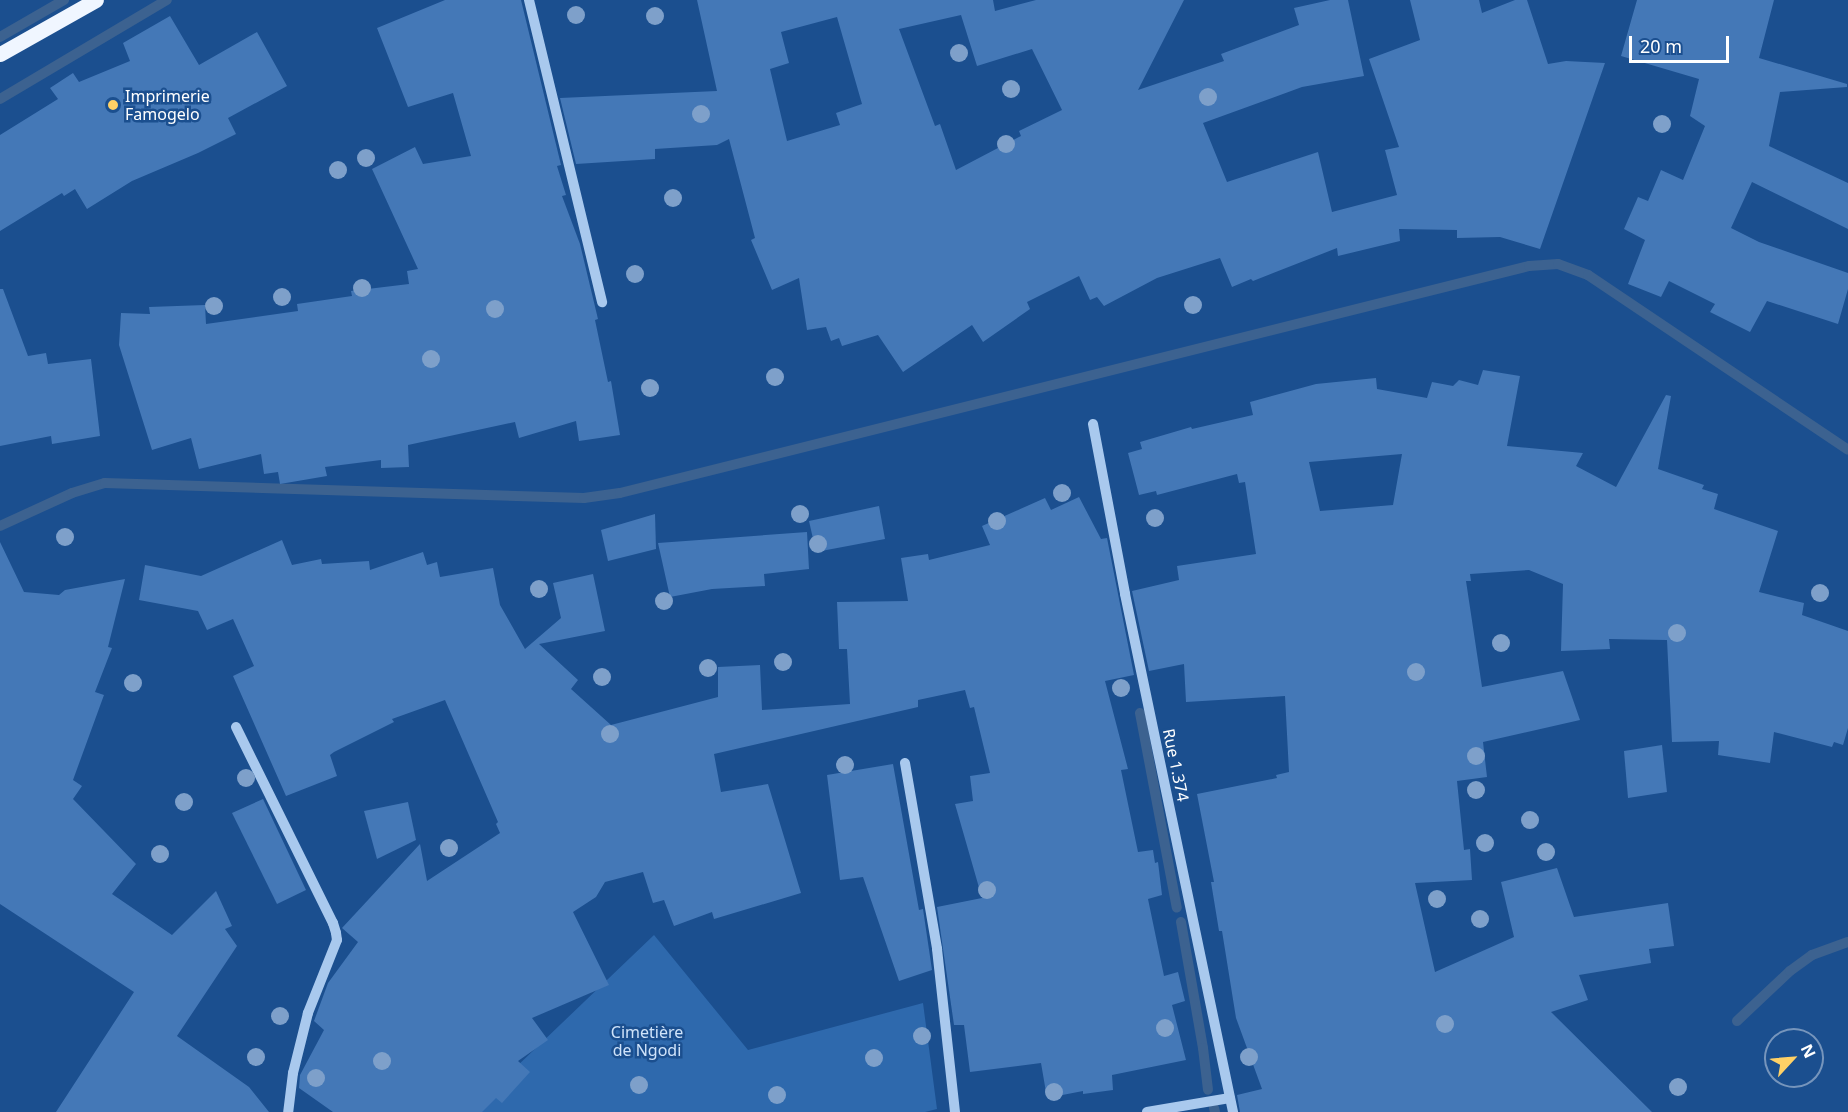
<!DOCTYPE html>
<html>
<head>
<meta charset="utf-8">
<style>
	body { margin:0 }
	#map { position:relative; width:1848px; height:1112px; overflow:hidden; background:#1b4f8f; font-family:"Noto Sans",sans-serif }
	div>[style] { position:absolute }
	.green>* { inset:0; background:#2e69ad }
	.stream>* { height:10px; margin:-5px; padding:0 5px; transform-origin:5px; border-radius:5px; background:#3c6290 }
	.building>* { inset:0; background:#4478b7 }
	.minor>* { height:10px; margin:-5px; padding:0 5px; transform-origin:5px; border-radius:5px; background:#a9c9ee }
	.major>* { height:15px; margin:-7.5px; padding:0 7.5px; transform-origin:7.5px; border-radius:7.5px; background:#f0f6ff }
	.trees>* { width:18px; height:18px; margin:-9px; border-radius:50%; background:#7ea0ca }
	.dots>* { width:16px; height:16px; translate:-50% -50%; box-sizing:border-box; border:3px solid #1b4f8f; border-radius:50% }
	span { translate:-50% -50%; white-space:nowrap; text-align:center; line-height:1.15; -webkit-text-stroke:5px #1b4f8f; paint-order:stroke }
	.poi-label { font-size:16px; color:#fff }
	.left { translate:0 -50%; text-align:left }
	.street-label { font-size:16px; color:#fff }
	.park-label { font-size:16px; color:#cfe3fa }
	.north { position:absolute; left:1764px; top:1028px; width:60px; height:60px; box-sizing:border-box; background:#1b4f8f; border:2px solid #7695bc; border-radius:50%; rotate:64deg; font-size:16px; font-weight:700; line-height:24px; text-align:center; color:#fff }
	.north::after { content:''; display:block; margin:auto; width:21px; height:27px; background:#ffd166; clip-path:polygon(50% 0,100% 100%,50% 72%,0 100%) }
	.scale { position:absolute; left:1629px; top:36px; width:100px; height:27px; box-sizing:border-box; border:3px solid #fff; border-top:0; padding-left:8px; font-size:18px; line-height:21px; white-space:nowrap; color:#fff; -webkit-text-stroke:4px #1b4f8f; paint-order:stroke }
</style>
</head>
<body>
<div id="map">
	<div class="green">
		<div style="clip-path:polygon(654px 935px,748px 1050px,923px 1003px,937px 1109px,925px 1112px,469px 1112px)"></div>
	</div>
	<div class="stream">
		<div style="left:0;top:37px;width:74px;rotate:-30deg"></div>
		<div style="left:0;top:99px;width:194px;rotate:-30.7deg"></div>
		<div style="left:0;top:526px;width:79px;rotate:-24.6deg"></div>
		<div style="left:72px;top:493px;width:34px;rotate:-17deg"></div>
		<div style="left:105px;top:483px;width:479px;rotate:1.8deg"></div>
		<div style="left:584px;top:498px;width:36px;rotate:-8deg"></div>
		<div style="left:620px;top:493px;width:937px;rotate:-14.02deg"></div>
		<div style="left:1529px;top:266px;width:29px;rotate:-4deg"></div>
		<div style="left:1558px;top:264px;width:32px;rotate:20deg"></div>
		<div style="left:1588px;top:275px;width:313px;rotate:33.9deg"></div>
		<div style="left:1140px;top:713px;width:198px;rotate:79.3deg"></div>
		<div style="left:1181px;top:922px;width:128px;rotate:80.1deg"></div>
		<div style="left:1203px;top:1048px;width:42px;rotate:83.2deg"></div>
		<div style="left:1737px;top:1021px;width:73px;rotate:-43.3deg"></div>
		<div style="left:1790px;top:971px;width:27px;rotate:-36deg"></div>
		<div style="left:1812px;top:955px;width:38px;rotate:-20deg"></div>
		<div style="left:1214px;top:1108px;width:4px;rotate:76deg"></div>
	</div>
	<div class="building">
		<div style="clip-path:polygon(445px 0,521px 0,561px 165px,557px 166px,566px 195px,562px 196px,580px 244px,598px 319px,595px 320px,608px 382px,611px 381px,620px 435px,579px 441px,576px 421px,519px 438px,515px 422px,408px 445px,409px 467px,381px 468px,381px 460px,325px 467px,327px 476px,280px 484px,278px 472px,264px 474px,261px 454px,199px 469px,191px 438px,152px 450px,119px 345px,121px 313px,150px 314px,149px 307px,205px 305px,206px 324px,298px 311px,297px 304px,352px 296px,351px 291px,409px 284px,407px 271px,418px 269px,372px 169px,415px 147px,423px 164px,471px 156px,453px 93px,408px 107px,377px 28px)"></div>
		<div style="clip-path:polygon(evenodd,697px 0,993px 0,995px 11px,1036px 0,1184px 0,1138px 90px,1224px 61px,1221px 54px,1299px 25px,1294px 8px,1330px 0,1348px 0,1364px 76px,1302px 87px,1203px 123px,1227px 182px,1318px 152px,1332px 212px,1397px 195px,1385px 150px,1399px 147px,1369px 59px,1420px 40px,1410px 0,1479px 0,1482px 13px,1515px 0,1527px 0,1548px 64px,1566px 61px,1605px 63px,1540px 249px,1500px 237px,1457px 238px,1457px 230px,1399px 229px,1400px 241px,1338px 256px,1337px 248px,1253px 281px,1251px 279px,1232px 287px,1220px 258px,1157px 278px,1104px 306px,1097px 297px,1090px 300px,1079px 276px,1027px 302px,1030px 309px,983px 342px,972px 325px,903px 372px,878px 335px,842px 346px,839px 338px,831px 341px,826px 327px,807px 330px,799px 278px,772px 290px,751px 240px,755px 238px,729px 139px,717px 145px,655px 149px,655px 159px,576px 164px,560px 98px,717px 91px,697px 0,961px 15px,977px 66px,1032px 49px,1062px 110px,1019px 131px,1021px 136px,956px 170px,940px 124px,935px 126px,899px 29px,961px 15px,697px 0,837px 17px,862px 104px,836px 113px,840px 125px,787px 141px,770px 69px,789px 63px,781px 32px,837px 17px)"></div>
		<div style="clip-path:polygon(1637px 0,1774px 0,1759px 58px,1847px 84px,1847px 87px,1780px 92px,1769px 146px,1848px 183px,1848px 229px,1752px 182px,1731px 228px,1759px 242px,1848px 273px,1848px 289px,1838px 324px,1767px 301px,1750px 332px,1710px 312px,1715px 304px,1669px 281px,1661px 297px,1628px 284px,1645px 240px,1624px 229px,1638px 197px,1648px 201px,1661px 170px,1683px 180px,1705px 126px,1690px 116px,1699px 79px,1621px 56px)"></div>
		<div style="clip-path:polygon(170px 16px,199px 65px,257px 32px,287px 86px,228px 118px,236px 134px,198px 153px,132px 181px,87px 209px,75px 189px,64px 196px,62px 193px,0 231px,0 135px,58px 99px,50px 88px,73px 73px,79px 82px,130px 61px,123px 43px)"></div>
		<div style="clip-path:polygon(0 289px,3px 289px,28px 356px,46px 353px,48px 364px,91px 359px,100px 436px,52px 444px,51px 436px,0 446px)"></div>
		<div style="clip-path:polygon(evenodd,1483px 370px,1520px 376px,1507px 446px,1583px 453px,1576px 466px,1616px 487px,1666px 395px,1671px 396px,1658px 469px,1704px 485px,1702px 489px,1718px 494px,1714px 509px,1778px 531px,1759px 592px,1804px 603px,1802px 615px,1848px 631px,1848px 728px,1843px 745px,1834px 742px,1832px 747px,1774px 732px,1770px 763px,1718px 755px,1719px 741px,1672px 742px,1667px 640px,1609px 639px,1610px 649px,1561px 651px,1563px 584px,1529px 570px,1470px 574px,1471px 581px,1466px 581px,1482px 687px,1563px 671px,1580px 720px,1483px 742px,1487px 777px,1457px 781px,1464px 850px,1470px 849px,1472px 880px,1415px 883px,1435px 972px,1514px 937px,1501px 882px,1557px 868px,1574px 917px,1668px 903px,1674px 946px,1649px 949px,1651px 963px,1579px 975px,1588px 1000px,1551px 1012px,1652px 1112px,1240px 1112px,1237px 1095px,1262px 1089px,1236px 1018px,1222px 931px,1219px 931px,1211px 882px,1214px 882px,1197px 794px,1277px 778px,1276px 775px,1289px 772px,1285px 696px,1186px 702px,1184px 664px,1149px 671px,1132px 591px,1179px 580px,1177px 566px,1256px 554px,1245px 482px,1239px 483px,1237px 474px,1157px 495px,1156px 491px,1139px 495px,1128px 453px,1142px 449px,1140px 442px,1191px 427px,1192px 429px,1253px 415px,1250px 402px,1316px 384px,1376px 378px,1377px 389px,1427px 398px,1432px 382px,1453px 386px,1459px 380px,1478px 385px,1483px 370px,1402px 454px,1393px 505px,1320px 511px,1309px 462px,1402px 454px)"></div>
		<div style="clip-path:polygon(1079px 497px,1101px 539px,1107px 538px,1134px 675px,1105px 681px,1128px 769px,1121px 770px,1138px 852px,1153px 850px,1155px 863px,1158px 862px,1162px 895px,1148px 899px,1164px 976px,1178px 972px,1185px 1001px,1172px 1005px,1186px 1060px,1112px 1075px,1113px 1090px,1083px 1094px,1083px 1091px,1047px 1098px,1041px 1063px,970px 1072px,964px 1025px,954px 1025px,937px 907px,982px 898px,955px 804px,973px 801px,970px 776px,990px 773px,974px 707px,970px 708px,965px 690px,918px 700px,918px 707px,714px 754px,721px 792px,768px 784px,801px 893px,714px 919px,712px 912px,674px 926px,664px 900px,653px 903px,643px 872px,605px 882px,596px 897px,573px 912px,609px 985px,532px 1018px,548px 1040px,518px 1061px,530px 1072px,502px 1103px,496px 1098px,482px 1112px,333px 1112px,299px 1088px,300px 1075px,324px 1030px,314px 1021px,328px 983px,358px 942px,342px 928px,420px 844px,427px 881px,500px 833px,496px 824px,498px 822px,445px 700px,392px 719px,394px 722px,334px 752px,330px 755px,337px 776px,286px 796px,233px 676px,254px 666px,233px 619px,207px 630px,198px 611px,139px 600px,145px 565px,201px 576px,282px 540px,292px 565px,321px 559px,322px 564px,369px 561px,370px 570px,423px 552px,427px 565px,437px 562px,440px 577px,493px 568px,500px 605px,525px 649px,561px 618px,553px 583px,593px 574px,605px 631px,539px 644px,578px 680px,571px 689px,611px 725px,718px 697px,718px 667px,760px 665px,762px 710px,850px 704px,847px 649px,839px 649px,837px 602px,908px 601px,901px 558px,928px 554px,929px 560px,990px 545px,982px 526px,1045px 498px,1051px 510px)"></div>
		<div style="clip-path:polygon(879px 506px,885px 539px,816px 552px,809px 521px)"></div>
		<div style="clip-path:polygon(655px 514px,656px 549px,608px 561px,601px 530px)"></div>
		<div style="clip-path:polygon(807px 532px,809px 569px,764px 574px,765px 586px,712px 589px,670px 597px,658px 543px)"></div>
		<div style="clip-path:polygon(0 542px,24px 592px,59px 595px,65px 590px,125px 579px,108px 647px,112px 648px,95px 692px,104px 695px,73px 780px,82px 786px,73px 799px,136px 864px,112px 894px,172px 935px,216px 891px,232px 926px,225px 929px,237px 946px,177px 1036px,249px 1087px,269px 1112px,56px 1112px,134px 992px,0 904px)"></div>
		<div style="clip-path:polygon(1662px 745px,1667px 792px,1628px 798px,1624px 751px)"></div>
		<div style="clip-path:polygon(893px 764px,919px 910px,923px 909px,932px 970px,899px 981px,863px 877px,840px 880px,827px 775px)"></div>
		<div style="clip-path:polygon(263px 799px,306px 890px,277px 904px,232px 813px)"></div>
		<div style="clip-path:polygon(408px 802px,416px 840px,377px 859px,364px 811px)"></div>
	</div>
	<div class="minor">
		<div style="left:529px;top:0;width:311px;rotate:76.4deg"></div>
		<div style="left:1093px;top:424px;width:173px;rotate:79.3deg"></div>
		<div style="left:1125px;top:594px;width:529px;rotate:78.22deg"></div>
		<div style="left:236px;top:727px;width:219px;rotate:63.7deg"></div>
		<div style="left:333px;top:923px;width:10px;rotate:73deg"></div>
		<div style="left:336px;top:933px;width:7px;rotate:82deg"></div>
		<div style="left:337px;top:940px;width:79px;rotate:111.7deg"></div>
		<div style="left:308px;top:1013px;width:62px;rotate:104deg"></div>
		<div style="left:293px;top:1073px;width:39px;rotate:97deg"></div>
		<div style="left:905px;top:763px;width:189px;rotate:80.2deg"></div>
		<div style="left:937px;top:949px;width:164px;rotate:83.7deg"></div>
		<div style="left:1147px;top:1112px;width:84px;rotate:-9.6deg"></div>
	</div>
	<div class="major">
		<div style="left:0;top:54px;width:110px;rotate:-29.4deg"></div>
	</div>
	<div class="trees">
		<div style="left:576px;top:15px"></div>
		<div style="left:655px;top:16px"></div>
		<div style="left:959px;top:53px"></div>
		<div style="left:1011px;top:89px"></div>
		<div style="left:1208px;top:97px"></div>
		<div style="left:701px;top:114px"></div>
		<div style="left:1662px;top:124px"></div>
		<div style="left:1006px;top:144px"></div>
		<div style="left:366px;top:158px"></div>
		<div style="left:338px;top:170px"></div>
		<div style="left:673px;top:198px"></div>
		<div style="left:635px;top:274px"></div>
		<div style="left:362px;top:288px"></div>
		<div style="left:282px;top:297px"></div>
		<div style="left:1193px;top:305px"></div>
		<div style="left:214px;top:306px"></div>
		<div style="left:495px;top:309px"></div>
		<div style="left:431px;top:359px"></div>
		<div style="left:775px;top:377px"></div>
		<div style="left:650px;top:388px"></div>
		<div style="left:1062px;top:493px"></div>
		<div style="left:800px;top:514px"></div>
		<div style="left:1155px;top:518px"></div>
		<div style="left:997px;top:521px"></div>
		<div style="left:65px;top:537px"></div>
		<div style="left:818px;top:544px"></div>
		<div style="left:539px;top:589px"></div>
		<div style="left:1820px;top:593px"></div>
		<div style="left:664px;top:601px"></div>
		<div style="left:1677px;top:633px"></div>
		<div style="left:1501px;top:643px"></div>
		<div style="left:783px;top:662px"></div>
		<div style="left:708px;top:668px"></div>
		<div style="left:1416px;top:672px"></div>
		<div style="left:602px;top:677px"></div>
		<div style="left:133px;top:683px"></div>
		<div style="left:1121px;top:688px"></div>
		<div style="left:610px;top:734px"></div>
		<div style="left:1476px;top:756px"></div>
		<div style="left:845px;top:765px"></div>
		<div style="left:246px;top:778px"></div>
		<div style="left:1476px;top:790px"></div>
		<div style="left:184px;top:802px"></div>
		<div style="left:1530px;top:820px"></div>
		<div style="left:1485px;top:843px"></div>
		<div style="left:449px;top:848px"></div>
		<div style="left:1546px;top:852px"></div>
		<div style="left:160px;top:854px"></div>
		<div style="left:987px;top:890px"></div>
		<div style="left:1437px;top:899px"></div>
		<div style="left:1480px;top:919px"></div>
		<div style="left:280px;top:1016px"></div>
		<div style="left:1445px;top:1024px"></div>
		<div style="left:1165px;top:1028px"></div>
		<div style="left:922px;top:1036px"></div>
		<div style="left:256px;top:1057px"></div>
		<div style="left:1249px;top:1057px"></div>
		<div style="left:874px;top:1058px"></div>
		<div style="left:382px;top:1061px"></div>
		<div style="left:316px;top:1078px"></div>
		<div style="left:639px;top:1085px"></div>
		<div style="left:1678px;top:1087px"></div>
		<div style="left:1054px;top:1092px"></div>
		<div style="left:777px;top:1095px"></div>
	</div>
	<div class="dots">
		<div style="left:113px;top:105px;background:#ffd166"></div>
	</div>
	<div class="poi-label">
		<span class="left" style="left:125px;top:105px">Imprimerie<br>Famogelo</span>
	</div>
	<div class="street-label">
		<span style="left:1176px;top:765px;rotate:78deg">Rue 1.374</span>
	</div>
	<div class="park-label">
		<span style="left:647px;top:1041px">Cimetière<br>de Ngodi</span>
	</div>
	<div class="north">N</div>
	<div class="scale">20 m</div>
</div>
</body>
</html>
